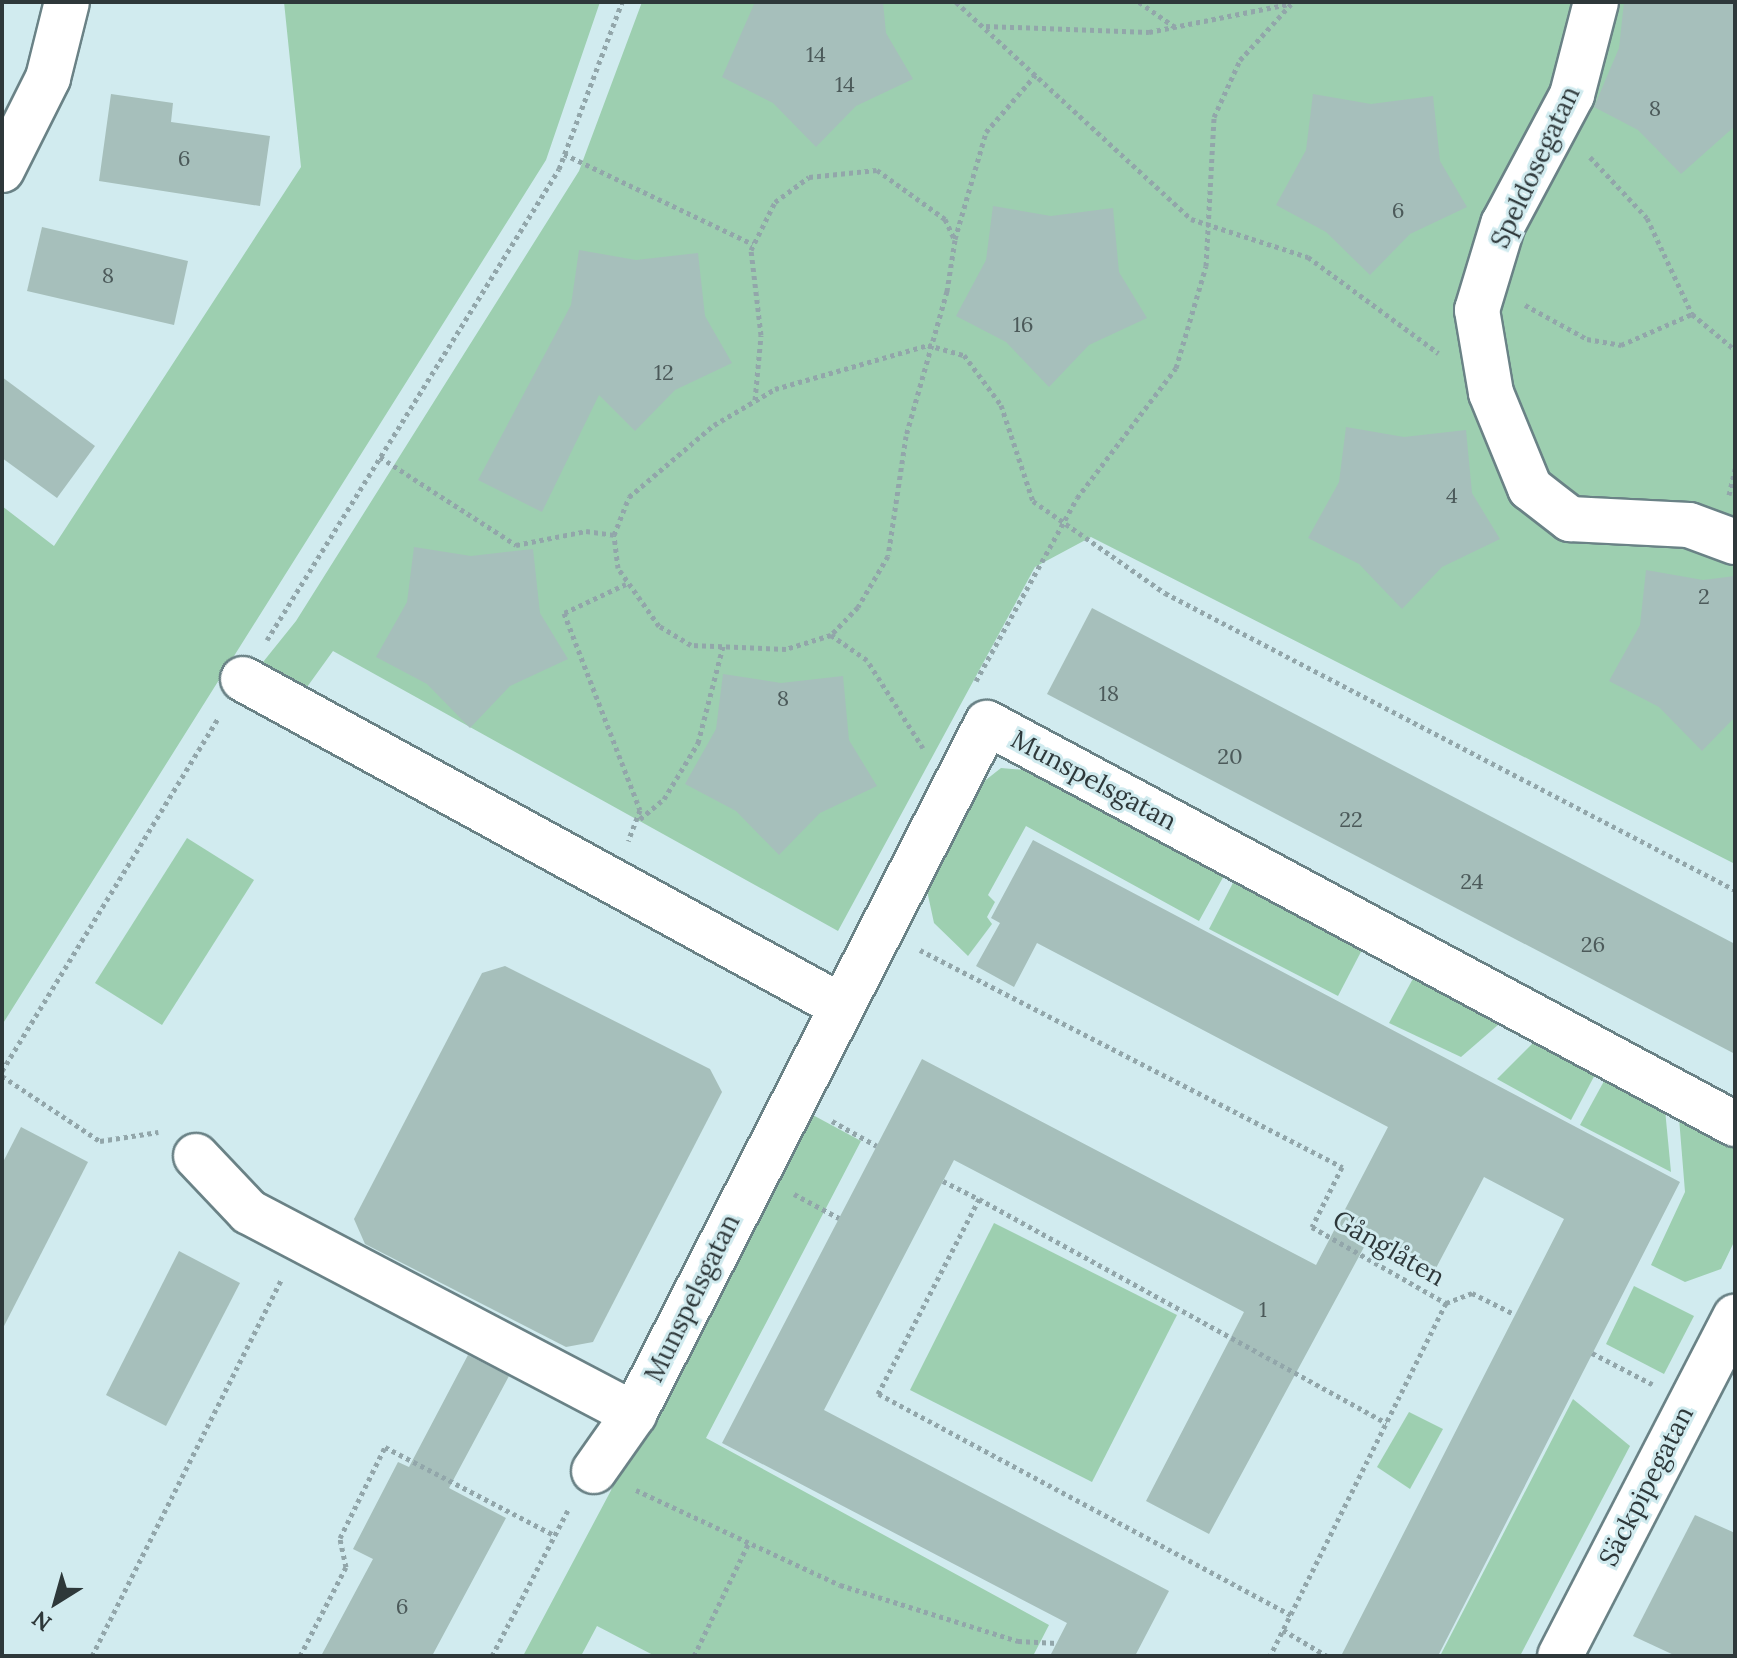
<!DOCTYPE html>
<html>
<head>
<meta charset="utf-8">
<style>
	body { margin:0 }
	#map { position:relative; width:1737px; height:1658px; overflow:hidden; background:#d1ebef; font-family:Lora,serif }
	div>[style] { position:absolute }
	.green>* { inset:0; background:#9dcfb0 }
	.building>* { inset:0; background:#a6bfbb }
	.path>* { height:5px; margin-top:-2.5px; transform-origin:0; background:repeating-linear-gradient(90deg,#92a6aa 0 4px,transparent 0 8px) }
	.roads { filter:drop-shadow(2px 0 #6a8286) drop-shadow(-2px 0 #6a8286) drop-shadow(0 2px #6a8286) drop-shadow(0 -2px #6a8286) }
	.minor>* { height:44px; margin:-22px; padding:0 22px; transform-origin:22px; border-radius:22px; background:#fff }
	span { translate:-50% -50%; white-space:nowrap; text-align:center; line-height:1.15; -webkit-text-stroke:6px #d1ebef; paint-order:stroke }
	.number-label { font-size:22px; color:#4c5a5a }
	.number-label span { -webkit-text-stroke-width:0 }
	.street-label { font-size:26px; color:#2e383a }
	.frame { position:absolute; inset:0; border:4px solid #2e383a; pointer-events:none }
	.north { position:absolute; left:16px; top:1562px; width:80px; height:80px; -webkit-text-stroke:6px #d1ebef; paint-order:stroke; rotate:217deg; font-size:22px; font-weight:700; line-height:32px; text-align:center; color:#2e383a }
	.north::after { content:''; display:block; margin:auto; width:28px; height:36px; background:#2e383a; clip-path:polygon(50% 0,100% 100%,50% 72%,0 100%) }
</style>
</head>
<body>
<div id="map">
	<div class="green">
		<div style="clip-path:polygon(284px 2px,600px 2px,546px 160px,2px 1025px,2px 506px,54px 546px,301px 167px)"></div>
		<div style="clip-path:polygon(642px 2px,1735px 2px,1735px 864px,1091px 537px,1035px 567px,838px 931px,333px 651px,302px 694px,255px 672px,296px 621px,579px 171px)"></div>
		<div style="clip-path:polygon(1001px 768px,1025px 770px,1226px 872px,1199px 921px,1026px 826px,988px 895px,995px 902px,987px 917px,992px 924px,968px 956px,934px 923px,926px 886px,968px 794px)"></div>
		<div style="clip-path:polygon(187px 838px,254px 880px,162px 1025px,95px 983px)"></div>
		<div style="clip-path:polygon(1235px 879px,1365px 944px,1338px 996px,1209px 929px)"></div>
		<div style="clip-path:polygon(1416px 973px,1506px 1018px,1461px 1057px,1389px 1023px)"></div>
		<div style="clip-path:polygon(1536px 1040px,1598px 1069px,1571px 1120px,1497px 1079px)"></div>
		<div style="clip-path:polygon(1609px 1072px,1664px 1099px,1671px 1172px,1580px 1125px)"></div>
		<div style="clip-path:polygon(811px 1114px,861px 1141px,706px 1438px,1049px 1625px,1033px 1656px,655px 1656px,597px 1626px,581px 1656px,523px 1656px)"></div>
		<div style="clip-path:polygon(1679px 1118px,1727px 1136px,1735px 1150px,1735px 1240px,1721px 1269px,1685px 1282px,1651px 1265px,1685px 1192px)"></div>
		<div style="clip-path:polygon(994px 1223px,1177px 1315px,1092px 1482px,910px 1390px)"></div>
		<div style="clip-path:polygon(1634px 1286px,1694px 1316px,1664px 1374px,1606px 1344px)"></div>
		<div style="clip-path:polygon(1573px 1399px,1630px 1446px,1520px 1656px,1440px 1656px)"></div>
		<div style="clip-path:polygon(1409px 1412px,1443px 1429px,1410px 1489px,1377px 1467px)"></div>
	</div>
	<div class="building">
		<div style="clip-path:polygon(755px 2px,883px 2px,886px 33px,913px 79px,856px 106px,816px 147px,773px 103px,722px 77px)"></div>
		<div style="clip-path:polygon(1624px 2px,1735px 2px,1735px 126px,1681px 174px,1638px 130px,1594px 107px,1619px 48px)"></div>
		<div style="clip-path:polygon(111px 94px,173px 103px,171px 122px,270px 136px,260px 206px,99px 181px)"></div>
		<div style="clip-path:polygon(1313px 94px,1371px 104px,1433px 96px,1440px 161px,1467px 207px,1410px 234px,1370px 275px,1326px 232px,1276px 205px,1306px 150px)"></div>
		<div style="clip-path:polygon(993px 206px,1051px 216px,1113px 208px,1119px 272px,1147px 318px,1089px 345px,1049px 387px,1006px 342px,956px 316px,986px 260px)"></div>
		<div style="clip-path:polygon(42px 227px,188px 261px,174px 325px,27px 291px)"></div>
		<div style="clip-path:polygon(579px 250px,636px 260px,698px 253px,705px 316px,732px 363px,675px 390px,635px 431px,599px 395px,542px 512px,478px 480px,571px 305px)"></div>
		<div style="clip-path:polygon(2px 377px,95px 446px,57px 498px,2px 458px)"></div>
		<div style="clip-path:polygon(1346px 427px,1404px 437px,1466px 430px,1472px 493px,1500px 539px,1442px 567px,1402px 609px,1359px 564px,1308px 538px,1339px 482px)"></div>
		<div style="clip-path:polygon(414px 547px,471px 556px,533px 549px,540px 613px,568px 659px,510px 686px,470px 728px,427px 684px,376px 657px,407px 602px)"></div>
		<div style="clip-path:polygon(1646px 570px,1703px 580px,1735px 576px,1735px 717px,1702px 751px,1659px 707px,1609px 681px,1640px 625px)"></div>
		<div style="clip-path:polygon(1092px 608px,1735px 944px,1735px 1054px,1047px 694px)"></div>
		<div style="clip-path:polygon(723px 674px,781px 683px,843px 676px,849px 740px,877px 786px,820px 813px,779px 855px,736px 811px,685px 784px,716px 729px)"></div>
		<div style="clip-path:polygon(1033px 840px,1680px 1182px,1438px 1656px,1341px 1656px,1564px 1219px,1484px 1177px,1435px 1270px,1370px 1236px,1209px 1534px,1146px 1501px,1244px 1312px,954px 1160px,824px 1410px,1169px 1591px,1135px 1656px,1050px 1656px,1067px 1623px,722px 1443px,922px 1059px,1316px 1265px,1388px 1127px,1037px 943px,1014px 987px,976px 966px,1000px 923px,991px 918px)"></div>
		<div style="clip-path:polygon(505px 966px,710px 1069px,722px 1092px,593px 1342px,566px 1347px,365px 1244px,354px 1219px,482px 973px)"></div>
		<div style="clip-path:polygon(21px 1127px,88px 1162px,2px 1330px,2px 1164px)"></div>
		<div style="clip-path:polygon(179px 1251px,240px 1283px,166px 1426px,106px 1395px)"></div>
		<div style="clip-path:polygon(468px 1355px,509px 1376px,449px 1488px,506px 1518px,432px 1656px,321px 1656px,373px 1559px,353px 1549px,398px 1462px,409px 1467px)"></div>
		<div style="clip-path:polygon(1695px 1515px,1735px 1533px,1735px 1656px,1676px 1656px,1633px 1636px)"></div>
	</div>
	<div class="path">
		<div style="left:956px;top:2px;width:320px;rotate:42.7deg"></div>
		<div style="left:1191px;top:219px;width:123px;rotate:18deg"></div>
		<div style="left:1308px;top:257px;width:162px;rotate:36.4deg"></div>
		<div style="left:1139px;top:2px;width:44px;rotate:34.8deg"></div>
		<div style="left:986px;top:26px;width:163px;rotate:2.1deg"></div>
		<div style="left:1149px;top:32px;width:143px;rotate:-11.3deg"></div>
		<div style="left:564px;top:154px;width:209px;rotate:25.5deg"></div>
		<div style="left:1590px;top:157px;width:83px;rotate:46.9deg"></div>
		<div style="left:1647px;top:218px;width:106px;rotate:64.9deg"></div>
		<div style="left:1692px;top:314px;width:56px;rotate:39.9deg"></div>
		<div style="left:955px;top:239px;width:111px;rotate:-73.8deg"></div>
		<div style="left:986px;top:132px;width:79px;rotate:-49.1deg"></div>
		<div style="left:1525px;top:305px;width:71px;rotate:28.7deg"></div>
		<div style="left:1587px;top:339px;width:35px;rotate:10deg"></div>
		<div style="left:1621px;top:345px;width:77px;rotate:-23.6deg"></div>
		<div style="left:755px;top:400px;width:65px;rotate:-84.7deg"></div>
		<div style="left:761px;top:335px;width:86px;rotate:-96.7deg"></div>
		<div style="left:751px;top:250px;width:54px;rotate:-63.4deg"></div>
		<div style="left:775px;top:202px;width:42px;rotate:-36.3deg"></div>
		<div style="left:809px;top:177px;width:68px;rotate:-5.9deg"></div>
		<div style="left:877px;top:170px;width:84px;rotate:35.8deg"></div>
		<div style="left:945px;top:219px;width:23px;rotate:65deg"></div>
		<div style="left:955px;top:240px;width:52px;rotate:98.9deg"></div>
		<div style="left:947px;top:291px;width:151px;rotate:105.8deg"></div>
		<div style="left:906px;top:436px;width:121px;rotate:98.5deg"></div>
		<div style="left:888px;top:556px;width:59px;rotate:120.5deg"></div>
		<div style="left:858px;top:607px;width:39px;rotate:134deg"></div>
		<div style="left:380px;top:457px;width:162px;rotate:32.9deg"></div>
		<div style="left:516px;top:545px;width:71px;rotate:-11.3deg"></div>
		<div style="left:586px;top:531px;width:28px;rotate:8deg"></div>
		<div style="left:1729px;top:495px;width:27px;rotate:-77deg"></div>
		<div style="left:626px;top:584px;width:68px;rotate:154.9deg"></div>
		<div style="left:564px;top:613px;width:211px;rotate:68.9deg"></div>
		<div style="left:640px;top:810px;width:33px;rotate:111deg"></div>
		<div style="left:267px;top:640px;width:554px;rotate:-58.2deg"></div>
		<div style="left:559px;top:169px;width:178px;rotate:-69.3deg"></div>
		<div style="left:976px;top:681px;width:209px;rotate:-61.1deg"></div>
		<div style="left:1077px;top:498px;width:163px;rotate:-52.7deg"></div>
		<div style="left:1176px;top:368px;width:106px;rotate:-73.6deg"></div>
		<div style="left:1206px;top:266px;width:149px;rotate:-86.9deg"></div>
		<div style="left:1214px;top:117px;width:63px;rotate:-65.5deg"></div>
		<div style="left:1240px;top:60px;width:79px;rotate:-47.6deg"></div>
		<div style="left:923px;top:748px;width:104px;rotate:-122.5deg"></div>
		<div style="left:867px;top:660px;width:44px;rotate:-145.2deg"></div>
		<div style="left:831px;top:635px;width:47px;rotate:162.7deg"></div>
		<div style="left:786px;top:649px;width:95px;rotate:-177.6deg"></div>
		<div style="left:691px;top:645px;width:37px;rotate:-149deg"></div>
		<div style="left:659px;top:626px;width:71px;rotate:-125.3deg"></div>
		<div style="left:618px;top:568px;width:33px;rotate:-97deg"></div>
		<div style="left:614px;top:535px;width:41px;rotate:-68.5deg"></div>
		<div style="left:629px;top:497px;width:111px;rotate:-40.3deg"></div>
		<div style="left:714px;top:425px;width:71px;rotate:-30.5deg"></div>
		<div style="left:775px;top:389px;width:159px;rotate:-16deg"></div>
		<div style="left:928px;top:345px;width:37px;rotate:16deg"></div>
		<div style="left:964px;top:355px;width:62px;rotate:53.5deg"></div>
		<div style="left:1001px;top:405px;width:101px;rotate:71.6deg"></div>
		<div style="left:1033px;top:501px;width:161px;rotate:34.9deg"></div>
		<div style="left:1165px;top:593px;width:643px;rotate:27.52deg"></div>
		<div style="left:640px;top:819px;width:31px;rotate:-40deg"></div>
		<div style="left:664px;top:799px;width:66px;rotate:-58.7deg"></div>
		<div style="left:698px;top:743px;width:100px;rotate:-75.5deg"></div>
		<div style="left:920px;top:950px;width:475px;rotate:27.2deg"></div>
		<div style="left:1342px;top:1167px;width:67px;rotate:116.6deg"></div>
		<div style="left:1312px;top:1227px;width:154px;rotate:29.6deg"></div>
		<div style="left:1446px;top:1303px;width:394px;rotate:116.5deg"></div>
		<div style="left:2px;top:1071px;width:415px;rotate:-58.5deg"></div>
		<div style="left:2px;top:1076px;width:118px;rotate:33.6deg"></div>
		<div style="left:100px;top:1141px;width:59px;rotate:-8.8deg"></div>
		<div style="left:832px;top:1121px;width:51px;rotate:29.1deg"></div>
		<div style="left:943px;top:1181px;width:40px;rotate:26.6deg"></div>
		<div style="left:794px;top:1194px;width:51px;rotate:28.1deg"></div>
		<div style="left:1446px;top:1303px;width:28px;rotate:-21deg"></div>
		<div style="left:1472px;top:1293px;width:47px;rotate:26.6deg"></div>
		<div style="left:1592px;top:1353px;width:68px;rotate:27.3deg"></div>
		<div style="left:636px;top:1490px;width:225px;rotate:25deg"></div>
		<div style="left:840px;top:1585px;width:187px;rotate:17.5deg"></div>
		<div style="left:1018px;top:1641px;width:39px;rotate:3deg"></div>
		<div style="left:1291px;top:1615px;width:468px;rotate:-151.8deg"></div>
		<div style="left:878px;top:1394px;width:220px;rotate:-62.6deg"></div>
		<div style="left:979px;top:1199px;width:465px;rotate:28.8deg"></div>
		<div style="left:1283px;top:1630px;width:51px;rotate:30.6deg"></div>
		<div style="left:92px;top:1656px;width:421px;rotate:-63.3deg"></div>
		<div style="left:300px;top:1656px;width:100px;rotate:-62.7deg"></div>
		<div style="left:346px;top:1567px;width:30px;rotate:-102deg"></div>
		<div style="left:340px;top:1538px;width:102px;rotate:-63.7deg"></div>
		<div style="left:385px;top:1447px;width:191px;rotate:27.5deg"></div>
		<div style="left:492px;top:1656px;width:167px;rotate:-62.5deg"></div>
		<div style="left:694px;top:1656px;width:127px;rotate:-64.2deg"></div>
	</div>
	<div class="roads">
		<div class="minor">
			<div style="left:1596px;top:2px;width:96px;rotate:104.5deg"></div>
			<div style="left:1572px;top:95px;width:146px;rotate:118.1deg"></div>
			<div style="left:1503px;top:224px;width:90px;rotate:106.8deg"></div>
			<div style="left:1477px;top:310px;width:84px;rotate:80.4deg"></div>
			<div style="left:1491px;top:393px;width:103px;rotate:67.7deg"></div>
			<div style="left:1530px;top:488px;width:51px;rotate:37.8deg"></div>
			<div style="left:1570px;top:519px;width:119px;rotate:2.9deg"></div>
			<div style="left:1689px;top:525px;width:49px;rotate:20.3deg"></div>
			<div style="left:2px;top:170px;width:103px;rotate:-63.4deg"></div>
			<div style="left:48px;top:78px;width:78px;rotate:-76deg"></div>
			<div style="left:243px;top:679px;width:682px;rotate:28.67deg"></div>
			<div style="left:196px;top:1156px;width:77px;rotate:46.6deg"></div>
			<div style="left:249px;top:1212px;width:435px;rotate:27.7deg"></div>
			<div style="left:594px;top:1471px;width:70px;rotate:-54.9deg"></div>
			<div style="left:634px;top:1414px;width:776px;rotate:-62.94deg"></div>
			<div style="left:987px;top:723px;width:849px;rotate:28.2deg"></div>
			<div style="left:1560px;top:1656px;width:382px;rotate:-62.7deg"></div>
		</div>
	</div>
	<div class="number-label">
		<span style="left:816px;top:55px">14</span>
		<span style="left:845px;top:85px">14</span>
		<span style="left:1655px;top:109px">8</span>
		<span style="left:184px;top:159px">6</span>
		<span style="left:1398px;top:211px">6</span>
		<span style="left:108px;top:276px">8</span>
		<span style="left:1023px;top:325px">16</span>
		<span style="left:664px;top:373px">12</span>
		<span style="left:1452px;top:496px">4</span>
		<span style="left:1704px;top:597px">2</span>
		<span style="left:1109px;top:694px">18</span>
		<span style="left:783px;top:699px">8</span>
		<span style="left:1230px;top:757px">20</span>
		<span style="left:1351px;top:820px">22</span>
		<span style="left:1472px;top:882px">24</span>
		<span style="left:1593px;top:945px">26</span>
		<span style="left:1263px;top:1310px">1</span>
		<span style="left:402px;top:1607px">6</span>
	</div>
	<div class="street-label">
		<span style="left:1535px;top:167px;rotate:-65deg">Speldosegatan</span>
		<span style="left:1094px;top:780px;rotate:28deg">Munspelsgatan</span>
		<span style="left:1389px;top:1248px;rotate:30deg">Gånglåten</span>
		<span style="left:692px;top:1298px;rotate:-64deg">Munspelsgatan</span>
		<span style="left:1646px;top:1486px;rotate:-63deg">Säckpipegatan</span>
	</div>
	<div class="frame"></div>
	<div class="north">N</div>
</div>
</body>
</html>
